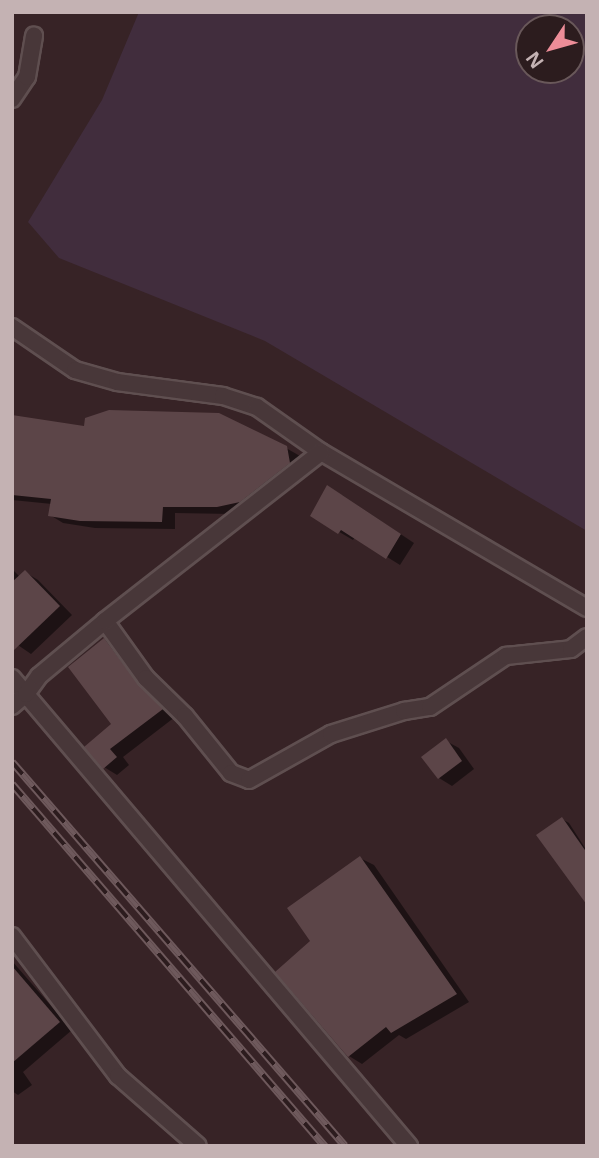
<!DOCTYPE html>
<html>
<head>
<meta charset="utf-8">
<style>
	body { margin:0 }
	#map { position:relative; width:599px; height:1158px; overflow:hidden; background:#372326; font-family:"Noto Sans",sans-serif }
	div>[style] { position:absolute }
	.green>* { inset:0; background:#412d3d }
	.shadow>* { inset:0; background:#0007 }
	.building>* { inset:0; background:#5c4548 }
	.roads { filter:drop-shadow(2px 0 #5f4f50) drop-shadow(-2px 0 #5f4f50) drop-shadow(0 2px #5f4f50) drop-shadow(0 -2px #5f4f50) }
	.minor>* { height:16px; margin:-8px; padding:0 8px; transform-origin:8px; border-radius:8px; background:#483739 }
	.rail>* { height:8px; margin-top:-4px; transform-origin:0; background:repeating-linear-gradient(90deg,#2c1c1e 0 16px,#6e595c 0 32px); box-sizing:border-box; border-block:2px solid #6e595c }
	span { translate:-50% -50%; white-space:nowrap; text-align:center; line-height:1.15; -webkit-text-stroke:5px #2c1c1e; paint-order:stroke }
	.frame { position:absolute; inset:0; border:14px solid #c4b2b3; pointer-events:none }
	.north { position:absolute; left:515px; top:14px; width:70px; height:70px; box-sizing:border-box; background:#2c1c1e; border:2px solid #69585a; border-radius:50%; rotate:234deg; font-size:19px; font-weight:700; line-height:28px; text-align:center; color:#c4b2b3 }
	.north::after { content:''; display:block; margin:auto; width:24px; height:32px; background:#ed8d98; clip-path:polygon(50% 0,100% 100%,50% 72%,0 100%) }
</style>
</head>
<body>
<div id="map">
	<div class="green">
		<div style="clip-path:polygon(evenodd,139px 12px,587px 12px,587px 531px,265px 341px,59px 258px,28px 222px,102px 100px,139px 12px,529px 28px,571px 28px,571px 70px,529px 70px,529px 28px)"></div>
	</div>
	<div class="shadow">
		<div style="clip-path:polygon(12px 417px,85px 428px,286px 448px,300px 456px,303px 470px,231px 514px,175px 513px,175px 529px,95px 528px,63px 523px,50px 515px,52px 504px,12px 500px)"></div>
		<div style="clip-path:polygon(342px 495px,414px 543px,400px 565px,355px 537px,353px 540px,312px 516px)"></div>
		<div style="clip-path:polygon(12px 569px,20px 577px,25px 572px,38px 580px,72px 615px,31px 654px,12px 641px)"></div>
		<div style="clip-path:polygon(104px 640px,118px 648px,151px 694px,175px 717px,123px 757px,129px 765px,117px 775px,104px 767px,114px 724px)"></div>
		<div style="clip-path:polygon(446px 741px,459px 748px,474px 769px,452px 786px,439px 778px)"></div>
		<div style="clip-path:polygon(562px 819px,569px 823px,587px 851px,587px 903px)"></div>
		<div style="clip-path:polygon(360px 858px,374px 865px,469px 1002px,406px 1039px,399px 1035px,362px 1064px,349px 1056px)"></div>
		<div style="clip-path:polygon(12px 961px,72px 1030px,23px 1072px,32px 1085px,18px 1095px,12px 1091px)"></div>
	</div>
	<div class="building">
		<div style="clip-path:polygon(109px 410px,219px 413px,287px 446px,290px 463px,240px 502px,217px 507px,163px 507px,162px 522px,80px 521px,48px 516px,51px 499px,12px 495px,12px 415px,84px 426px,85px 418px)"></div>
		<div style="clip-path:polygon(327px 485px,401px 534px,386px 559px,341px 530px,338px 534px,310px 516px)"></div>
		<div style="clip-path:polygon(25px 570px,60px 606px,12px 652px,12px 582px)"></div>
		<div style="clip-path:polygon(104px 638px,138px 684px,163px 709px,110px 749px,117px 757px,103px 769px,84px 747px,111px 724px,68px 667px)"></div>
		<div style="clip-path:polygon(446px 738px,462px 761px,438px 779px,421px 757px)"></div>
		<div style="clip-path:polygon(562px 817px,587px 853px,587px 905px,536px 835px)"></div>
		<div style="clip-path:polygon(360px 856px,457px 994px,391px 1033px,386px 1027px,348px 1057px,275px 972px,310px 941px,287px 908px)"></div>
		<div style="clip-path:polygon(12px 966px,60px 1022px,12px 1063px)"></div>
	</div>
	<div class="roads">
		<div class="minor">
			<div style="left:12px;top:99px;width:27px;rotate:-56deg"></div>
			<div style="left:27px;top:77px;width:42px;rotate:-80.3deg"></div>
			<div style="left:12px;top:327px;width:76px;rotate:34.3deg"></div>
			<div style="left:75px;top:370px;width:44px;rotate:15.9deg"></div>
			<div style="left:117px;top:382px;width:107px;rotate:7.5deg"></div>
			<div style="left:223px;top:396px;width:36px;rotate:18deg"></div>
			<div style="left:257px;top:407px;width:78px;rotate:35.1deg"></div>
			<div style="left:321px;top:452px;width:308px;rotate:30.4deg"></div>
			<div style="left:105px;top:621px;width:70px;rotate:54.3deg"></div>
			<div style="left:146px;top:678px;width:54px;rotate:44.3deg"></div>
			<div style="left:185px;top:716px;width:73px;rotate:51.1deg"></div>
			<div style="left:231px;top:773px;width:19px;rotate:21deg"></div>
			<div style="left:249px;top:780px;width:94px;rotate:-29.3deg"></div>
			<div style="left:331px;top:734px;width:77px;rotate:-17.5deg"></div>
			<div style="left:404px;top:711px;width:26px;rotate:-9deg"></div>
			<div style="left:430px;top:707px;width:92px;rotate:-33.9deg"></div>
			<div style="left:506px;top:656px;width:65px;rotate:-6.1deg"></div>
			<div style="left:571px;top:649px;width:20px;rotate:-37deg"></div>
			<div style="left:12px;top:678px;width:614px;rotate:49.69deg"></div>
			<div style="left:12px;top:706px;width:18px;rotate:-41deg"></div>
			<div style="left:26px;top:694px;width:22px;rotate:-54deg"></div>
			<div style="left:39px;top:676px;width:86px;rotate:-39.8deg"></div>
			<div style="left:105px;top:621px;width:274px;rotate:-38deg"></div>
			<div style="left:12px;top:936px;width:176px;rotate:52.9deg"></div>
			<div style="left:118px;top:1076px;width:106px;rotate:41.2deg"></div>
		</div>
	</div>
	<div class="rail">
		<div style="left:12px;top:762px;width:508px;rotate:49.07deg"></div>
		<div style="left:12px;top:784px;width:479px;rotate:49.2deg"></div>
	</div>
	<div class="frame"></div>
	<div class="north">N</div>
</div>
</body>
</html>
